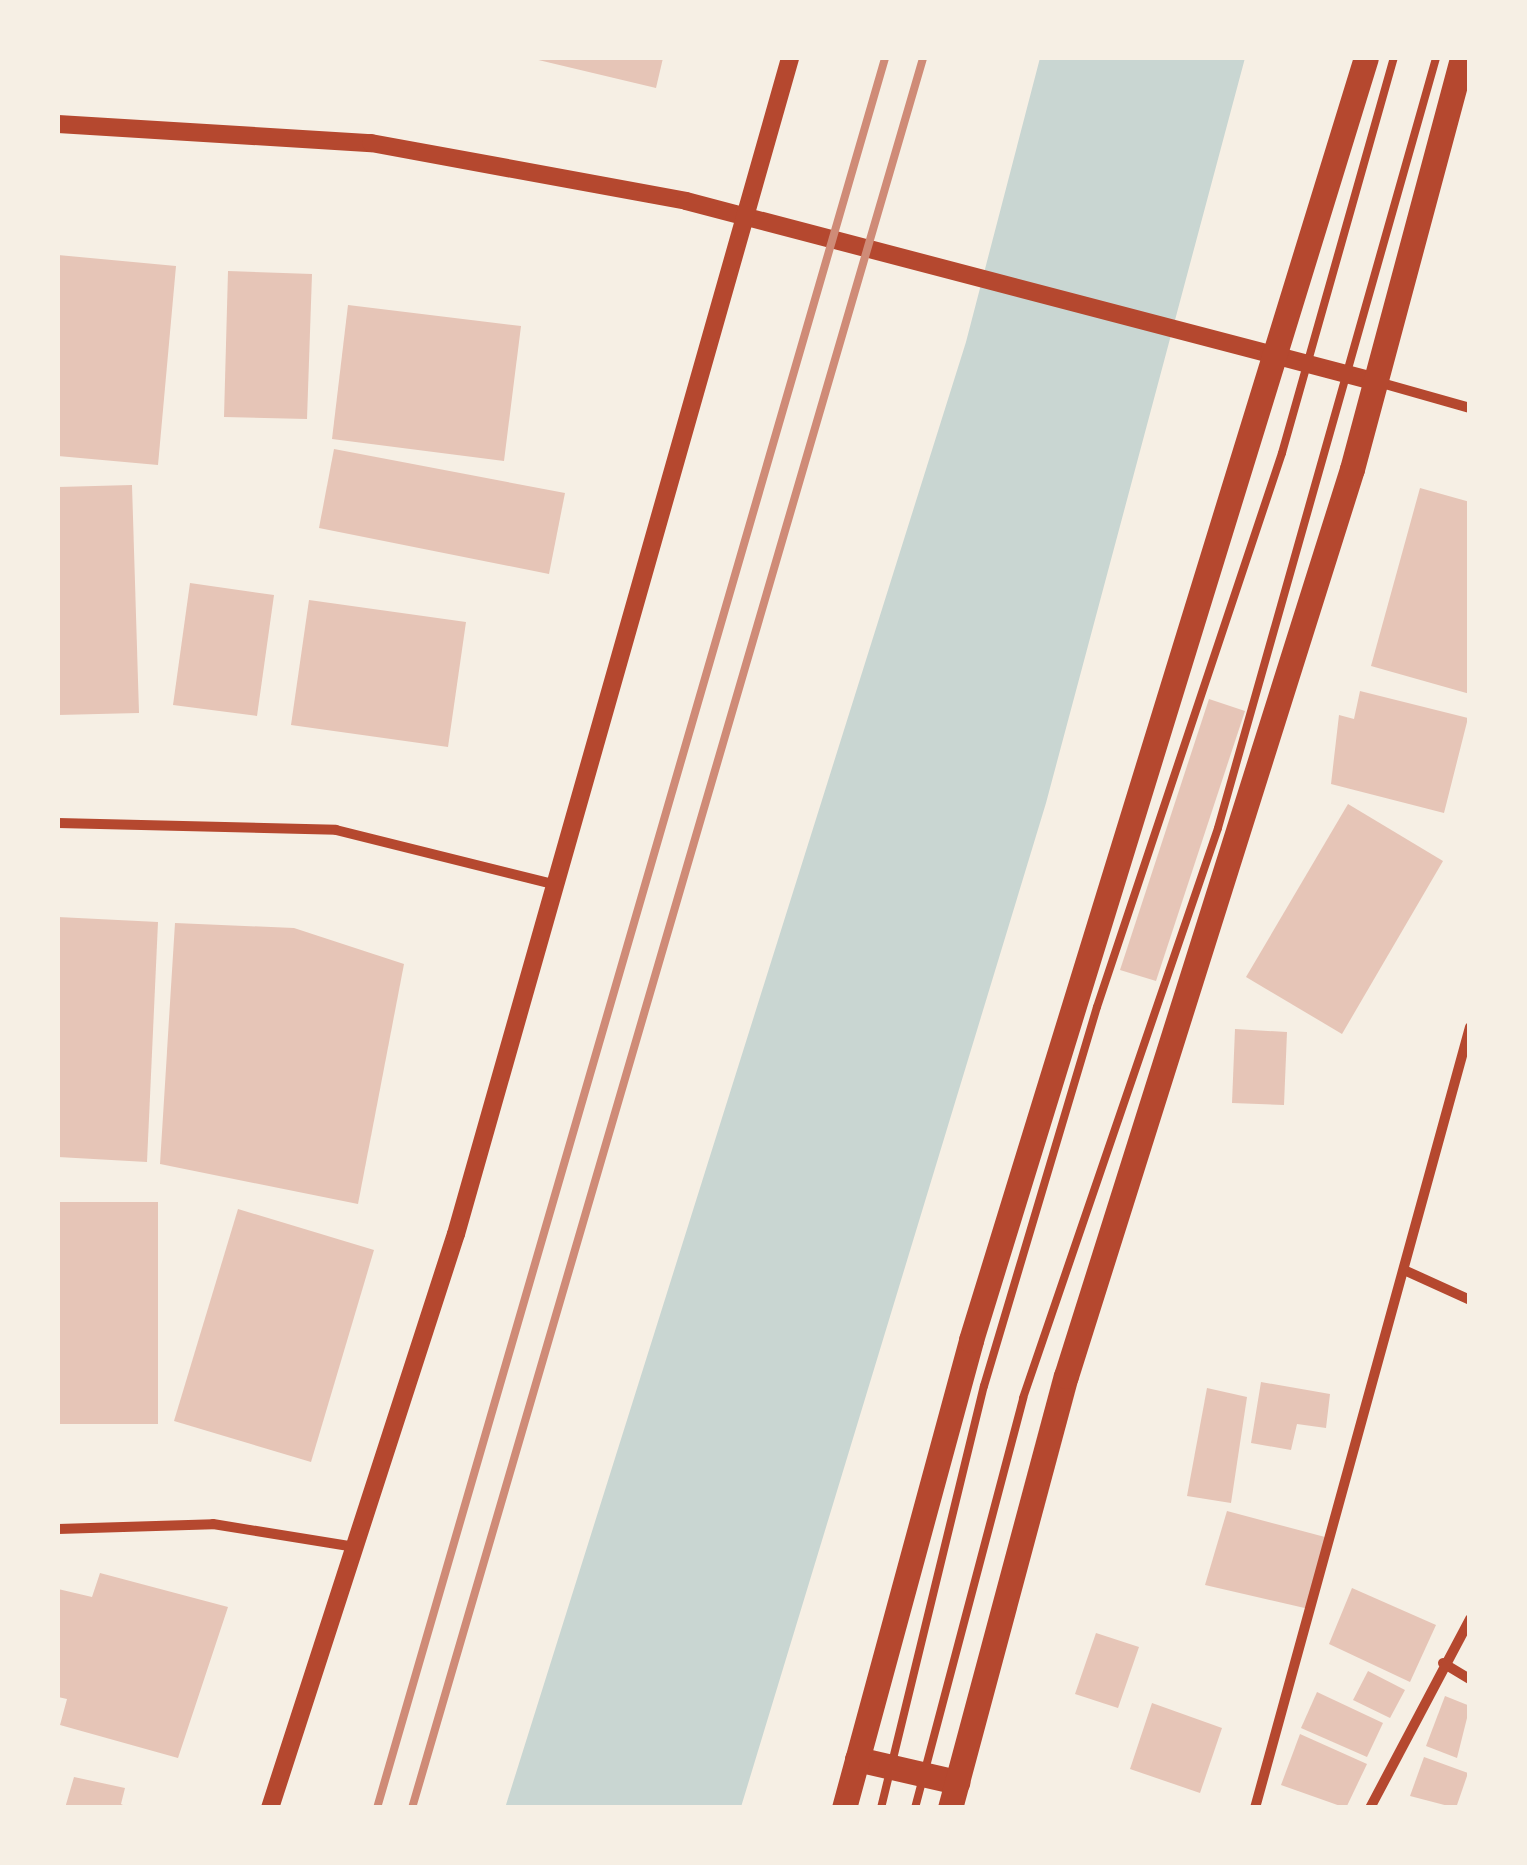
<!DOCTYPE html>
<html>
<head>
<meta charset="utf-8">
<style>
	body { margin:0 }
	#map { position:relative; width:1527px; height:1865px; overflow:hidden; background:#f6efe4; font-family:"Open Sans",sans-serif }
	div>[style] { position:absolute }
	.water>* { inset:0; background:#c9d6d2 }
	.building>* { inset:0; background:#e6c5b7 }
	.service>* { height:8px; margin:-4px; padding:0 4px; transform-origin:4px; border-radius:4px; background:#b5482f }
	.minor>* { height:10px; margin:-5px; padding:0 5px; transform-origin:5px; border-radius:5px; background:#b5482f }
	.tertiary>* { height:18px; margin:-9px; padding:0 9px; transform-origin:9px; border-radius:9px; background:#b5482f }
	.primary>* { height:25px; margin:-12.5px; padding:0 12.5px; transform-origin:12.5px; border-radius:12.5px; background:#b5482f }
	.rail>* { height:8px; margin:-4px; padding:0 4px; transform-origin:4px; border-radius:4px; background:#cf8b77 }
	span { translate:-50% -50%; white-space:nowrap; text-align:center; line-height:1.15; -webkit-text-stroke:10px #f6efe4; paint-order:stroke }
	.frame { position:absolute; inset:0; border:60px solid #f6efe4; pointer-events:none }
</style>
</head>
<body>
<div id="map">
	<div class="water">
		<div style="clip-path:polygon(1040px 58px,1245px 58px,1046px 803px,741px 1807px,505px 1808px,966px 342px)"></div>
	</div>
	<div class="building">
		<div style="clip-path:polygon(530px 58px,663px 58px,656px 88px)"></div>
		<div style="clip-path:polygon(58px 255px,176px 266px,158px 465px,58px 456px)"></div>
		<div style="clip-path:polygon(228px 271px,312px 274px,307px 419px,224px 417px)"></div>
		<div style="clip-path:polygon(348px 305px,521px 326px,504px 461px,332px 439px)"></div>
		<div style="clip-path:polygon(334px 449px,565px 493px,549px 574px,319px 528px)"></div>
		<div style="clip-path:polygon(132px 485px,139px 713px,58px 715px,58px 487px)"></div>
		<div style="clip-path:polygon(1420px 488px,1470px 502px,1470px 694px,1371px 666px)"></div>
		<div style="clip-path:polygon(190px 583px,274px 595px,257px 716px,173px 705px)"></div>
		<div style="clip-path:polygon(309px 600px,466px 622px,448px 747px,291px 725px)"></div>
		<div style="clip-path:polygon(1360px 691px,1468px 718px,1444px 813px,1331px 784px,1339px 715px,1354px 719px)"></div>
		<div style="clip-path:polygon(1209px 699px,1245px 711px,1156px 981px,1120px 970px)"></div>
		<div style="clip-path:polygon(1348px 804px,1443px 861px,1342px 1034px,1246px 977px)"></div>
		<div style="clip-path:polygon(58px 917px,158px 922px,147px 1162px,58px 1157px)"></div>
		<div style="clip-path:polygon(175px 923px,294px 928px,404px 964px,358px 1204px,160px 1164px)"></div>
		<div style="clip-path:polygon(1235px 1029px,1287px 1032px,1284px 1105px,1232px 1103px)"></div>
		<div style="clip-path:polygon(58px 1202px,158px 1202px,158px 1424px,58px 1424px)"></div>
		<div style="clip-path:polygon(238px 1209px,374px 1250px,311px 1462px,174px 1421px)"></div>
		<div style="clip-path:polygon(1261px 1382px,1330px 1394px,1326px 1428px,1297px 1424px,1291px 1450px,1251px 1443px)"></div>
		<div style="clip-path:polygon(1207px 1388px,1247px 1397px,1231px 1503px,1187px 1496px)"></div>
		<div style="clip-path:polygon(1227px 1511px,1325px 1537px,1309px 1609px,1205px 1585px)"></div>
		<div style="clip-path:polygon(100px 1573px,228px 1607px,178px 1758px,60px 1725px,67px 1699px,58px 1697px,58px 1589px,92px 1597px)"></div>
		<div style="clip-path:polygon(1352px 1588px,1436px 1625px,1410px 1682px,1329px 1644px)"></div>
		<div style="clip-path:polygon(1096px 1633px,1139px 1647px,1118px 1708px,1075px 1694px)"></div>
		<div style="clip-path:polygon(1368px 1671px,1405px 1690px,1390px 1718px,1353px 1700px)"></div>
		<div style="clip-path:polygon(1317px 1692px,1383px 1723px,1367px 1757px,1301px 1728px)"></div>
		<div style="clip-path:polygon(1445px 1696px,1470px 1706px,1457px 1758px,1426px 1746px)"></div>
		<div style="clip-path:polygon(1152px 1703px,1222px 1728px,1200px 1793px,1130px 1769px)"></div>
		<div style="clip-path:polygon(1300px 1734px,1367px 1764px,1346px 1808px,1281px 1785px)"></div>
		<div style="clip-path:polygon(1424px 1757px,1468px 1773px,1456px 1808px,1410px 1796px)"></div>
		<div style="clip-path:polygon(74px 1777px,125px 1788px,121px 1804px,129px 1808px,65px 1808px)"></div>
	</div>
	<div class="service">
		<div style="left:881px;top:1808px;width:434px;rotate:-76.3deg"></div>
		<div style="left:984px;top:1386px;width:395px;rotate:-73.4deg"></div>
		<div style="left:1097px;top:1007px;width:584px;rotate:-71.53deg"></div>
		<div style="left:1282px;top:453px;width:411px;rotate:-74.2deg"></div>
		<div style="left:915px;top:1808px;width:424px;rotate:-75.2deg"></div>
		<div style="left:1023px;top:1398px;width:602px;rotate:-71.11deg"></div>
		<div style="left:1218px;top:828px;width:800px;rotate:-74.19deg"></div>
	</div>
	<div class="minor">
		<div style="left:1378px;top:382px;width:96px;rotate:15.8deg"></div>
		<div style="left:58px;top:823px;width:278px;rotate:1.4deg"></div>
		<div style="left:336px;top:830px;width:227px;rotate:14deg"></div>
		<div style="left:1404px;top:1270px;width:72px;rotate:24.4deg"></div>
		<div style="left:58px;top:1529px;width:155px;rotate:-1.8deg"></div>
		<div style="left:213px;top:1524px;width:144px;rotate:9.2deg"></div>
		<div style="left:1443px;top:1663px;width:31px;rotate:31deg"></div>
		<div style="left:1255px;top:1808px;width:810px;rotate:-74.61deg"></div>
		<div style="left:1370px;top:1808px;width:214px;rotate:-62.1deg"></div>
	</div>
	<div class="tertiary">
		<div style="left:58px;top:124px;width:314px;rotate:3.5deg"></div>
		<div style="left:371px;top:143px;width:320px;rotate:10.4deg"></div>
		<div style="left:686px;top:201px;width:714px;rotate:14.68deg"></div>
		<div style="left:270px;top:1808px;width:603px;rotate:-72.05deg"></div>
		<div style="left:456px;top:1234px;width:1223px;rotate:-74.14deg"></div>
	</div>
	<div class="primary">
		<div style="left:857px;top:1759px;width:103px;rotate:13deg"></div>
		<div style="left:844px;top:1808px;width:485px;rotate:-74.8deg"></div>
		<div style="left:971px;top:1340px;width:1341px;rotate:-72.88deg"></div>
		<div style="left:950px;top:1808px;width:447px;rotate:-75deg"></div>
		<div style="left:1066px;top:1376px;width:951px;rotate:-72.5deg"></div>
		<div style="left:1352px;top:469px;width:425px;rotate:-75deg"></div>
	</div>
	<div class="rail">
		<div style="left:377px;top:1808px;width:1822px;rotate:-73.81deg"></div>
		<div style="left:412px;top:1808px;width:1823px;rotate:-73.72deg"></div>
	</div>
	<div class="frame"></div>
</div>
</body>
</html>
